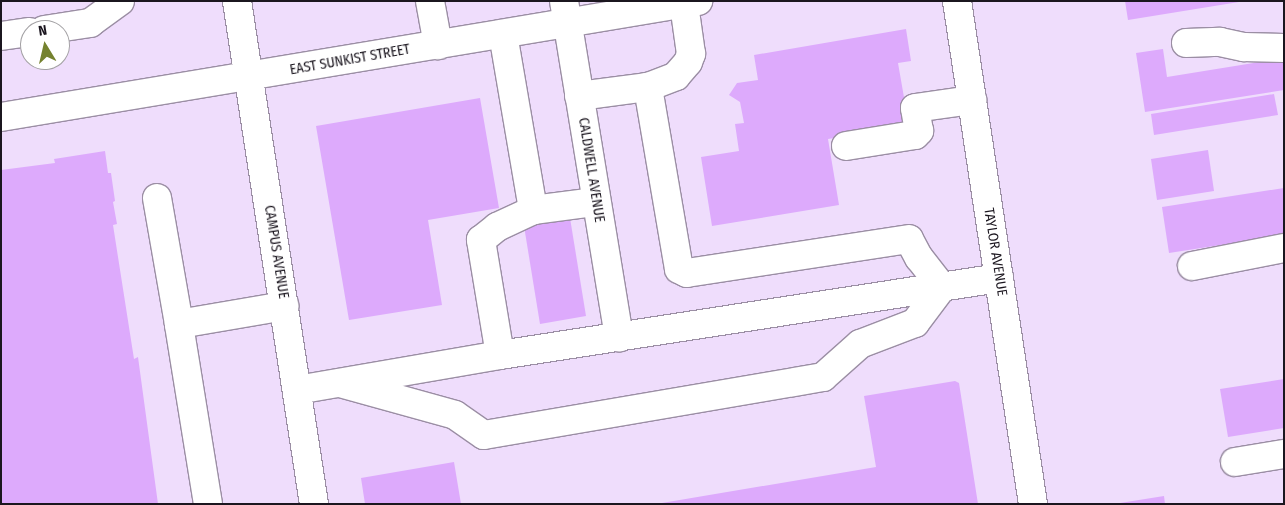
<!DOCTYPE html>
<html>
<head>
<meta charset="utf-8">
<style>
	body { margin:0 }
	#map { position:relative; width:1285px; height:505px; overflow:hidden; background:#f6edfc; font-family:"Fira Sans Condensed",sans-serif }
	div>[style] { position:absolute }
	.built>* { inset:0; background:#efddfc }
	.building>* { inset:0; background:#ddaafc }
	.roads { filter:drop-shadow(1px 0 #9b8ea4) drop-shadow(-1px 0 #9b8ea4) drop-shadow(0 1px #9b8ea4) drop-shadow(0 -1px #9b8ea4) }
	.minor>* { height:28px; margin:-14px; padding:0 14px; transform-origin:14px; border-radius:14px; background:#fff }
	span { translate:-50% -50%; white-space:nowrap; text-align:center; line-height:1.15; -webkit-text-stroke:4px #fff; paint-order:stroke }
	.street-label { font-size:14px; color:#1b161f }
	.frame { position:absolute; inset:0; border:2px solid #1b161f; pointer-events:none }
	.north { position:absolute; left:20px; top:20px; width:50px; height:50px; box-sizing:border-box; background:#fff; border:1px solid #a4a2a5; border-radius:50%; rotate:351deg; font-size:14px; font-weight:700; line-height:20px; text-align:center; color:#1b161f }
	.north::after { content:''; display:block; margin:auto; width:18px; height:22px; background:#75822f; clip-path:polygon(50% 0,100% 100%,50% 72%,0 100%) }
</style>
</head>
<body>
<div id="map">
	<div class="built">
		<div style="clip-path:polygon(evenodd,1px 1px,1284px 1px,1284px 504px,1px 504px,1px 1px,30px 30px,60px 30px,60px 60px,30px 60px,30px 30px)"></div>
	</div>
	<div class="building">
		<div style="clip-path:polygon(1125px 1px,1239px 1px,1239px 2px,1128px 20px)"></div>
		<div style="clip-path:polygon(906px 29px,911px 61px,898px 63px,909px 126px,828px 139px,839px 205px,712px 226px,701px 157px,739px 151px,735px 124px,744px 123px,740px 102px,729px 95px,737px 83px,758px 80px,754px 55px)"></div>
		<div style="clip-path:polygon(1163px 49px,1167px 77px,1284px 58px,1284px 90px,1145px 112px,1136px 53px)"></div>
		<div style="clip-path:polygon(1274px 94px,1278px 115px,1154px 135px,1151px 114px)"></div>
		<div style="clip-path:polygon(480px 98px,499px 208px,428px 220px,442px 305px,349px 320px,316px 126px)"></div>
		<div style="clip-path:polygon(1208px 150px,1214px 191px,1157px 200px,1151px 159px)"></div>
		<div style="clip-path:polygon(105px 151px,108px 173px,111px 173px,115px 201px,113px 202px,117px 224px,113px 225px,134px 359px,138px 357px,158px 504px,1px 504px,1px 170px,55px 163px,54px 159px)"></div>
		<div style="clip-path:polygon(1284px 188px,1284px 235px,1169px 253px,1162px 207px)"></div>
		<div style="clip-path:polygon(570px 218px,586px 316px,540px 324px,524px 226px)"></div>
		<div style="clip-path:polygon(1284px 379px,1284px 428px,1228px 437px,1220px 389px)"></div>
		<div style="clip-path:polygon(955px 381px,959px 383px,978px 504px,656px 504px,876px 467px,864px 396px)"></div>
		<div style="clip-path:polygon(454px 462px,461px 504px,365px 504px,361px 478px)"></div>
		<div style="clip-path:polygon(1164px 496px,1165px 504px,1120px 504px,1120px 503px)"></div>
	</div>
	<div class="roads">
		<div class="minor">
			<div style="left:237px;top:1px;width:509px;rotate:81.3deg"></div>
			<div style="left:430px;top:1px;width:45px;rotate:79.7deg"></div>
			<div style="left:564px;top:1px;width:341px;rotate:80.7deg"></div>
			<div style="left:957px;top:1px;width:509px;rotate:81.41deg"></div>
			<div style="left:44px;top:30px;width:47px;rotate:-8.7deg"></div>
			<div style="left:90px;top:23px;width:37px;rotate:-36deg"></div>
			<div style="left:503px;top:34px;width:179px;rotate:80.3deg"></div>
			<div style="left:1px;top:36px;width:29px;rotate:-8deg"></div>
			<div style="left:1186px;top:43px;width:34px;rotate:-2deg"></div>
			<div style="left:1220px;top:42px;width:25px;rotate:12deg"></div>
			<div style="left:1244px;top:47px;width:40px;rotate:1.4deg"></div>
			<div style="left:579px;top:96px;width:70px;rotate:-7.4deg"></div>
			<div style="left:648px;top:87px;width:30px;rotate:-21deg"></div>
			<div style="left:676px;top:76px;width:18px;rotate:-49deg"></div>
			<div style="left:688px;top:62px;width:9px;rotate:-69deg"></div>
			<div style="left:691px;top:54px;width:50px;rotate:-98deg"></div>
			<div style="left:1px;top:117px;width:707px;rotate:-9.45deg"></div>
			<div style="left:846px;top:146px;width:70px;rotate:-9.1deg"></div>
			<div style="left:915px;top:135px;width:6px;rotate:-45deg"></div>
			<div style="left:919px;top:131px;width:23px;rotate:-100deg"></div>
			<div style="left:915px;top:108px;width:58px;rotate:-8deg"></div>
			<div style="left:157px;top:198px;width:128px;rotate:80.1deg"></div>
			<div style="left:1192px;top:266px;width:94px;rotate:-11.1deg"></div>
			<div style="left:500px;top:355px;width:117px;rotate:-99.4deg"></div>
			<div style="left:481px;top:240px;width:21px;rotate:-39deg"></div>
			<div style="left:497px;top:227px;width:40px;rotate:-25deg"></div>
			<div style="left:533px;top:210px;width:63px;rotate:-7.4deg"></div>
			<div style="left:340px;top:383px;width:119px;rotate:15.5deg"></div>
			<div style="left:455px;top:415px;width:35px;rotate:35deg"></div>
			<div style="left:484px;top:435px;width:344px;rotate:-9.7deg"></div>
			<div style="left:823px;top:377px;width:50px;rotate:-41.7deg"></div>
			<div style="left:860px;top:344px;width:59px;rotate:-20.9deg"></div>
			<div style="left:915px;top:323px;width:45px;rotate:-53.1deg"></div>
			<div style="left:942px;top:287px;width:37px;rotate:-128deg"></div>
			<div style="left:919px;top:258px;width:21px;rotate:-118deg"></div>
			<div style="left:909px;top:239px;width:225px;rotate:171.3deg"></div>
			<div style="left:687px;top:273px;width:9px;rotate:-153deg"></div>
			<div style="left:679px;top:269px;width:185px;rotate:-99.7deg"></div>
			<div style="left:297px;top:390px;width:206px;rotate:-9.8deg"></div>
			<div style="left:500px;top:355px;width:505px;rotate:-8.77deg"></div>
			<div style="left:1235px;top:462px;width:50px;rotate:-9.3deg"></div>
			<div style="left:208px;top:504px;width:182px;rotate:-99.2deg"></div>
			<div style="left:179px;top:324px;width:107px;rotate:-9.7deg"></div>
		</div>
	</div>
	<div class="street-label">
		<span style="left:350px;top:60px;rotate:-10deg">EAST SUNKIST STREET</span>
		<span style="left:591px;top:170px;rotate:81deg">CALDWELL AVENUE</span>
		<span style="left:276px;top:252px;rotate:81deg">CAMPUS AVENUE</span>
		<span style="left:995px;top:252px;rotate:81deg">TAYLOR AVENUE</span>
	</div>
	<div class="frame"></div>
	<div class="north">N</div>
</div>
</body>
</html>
